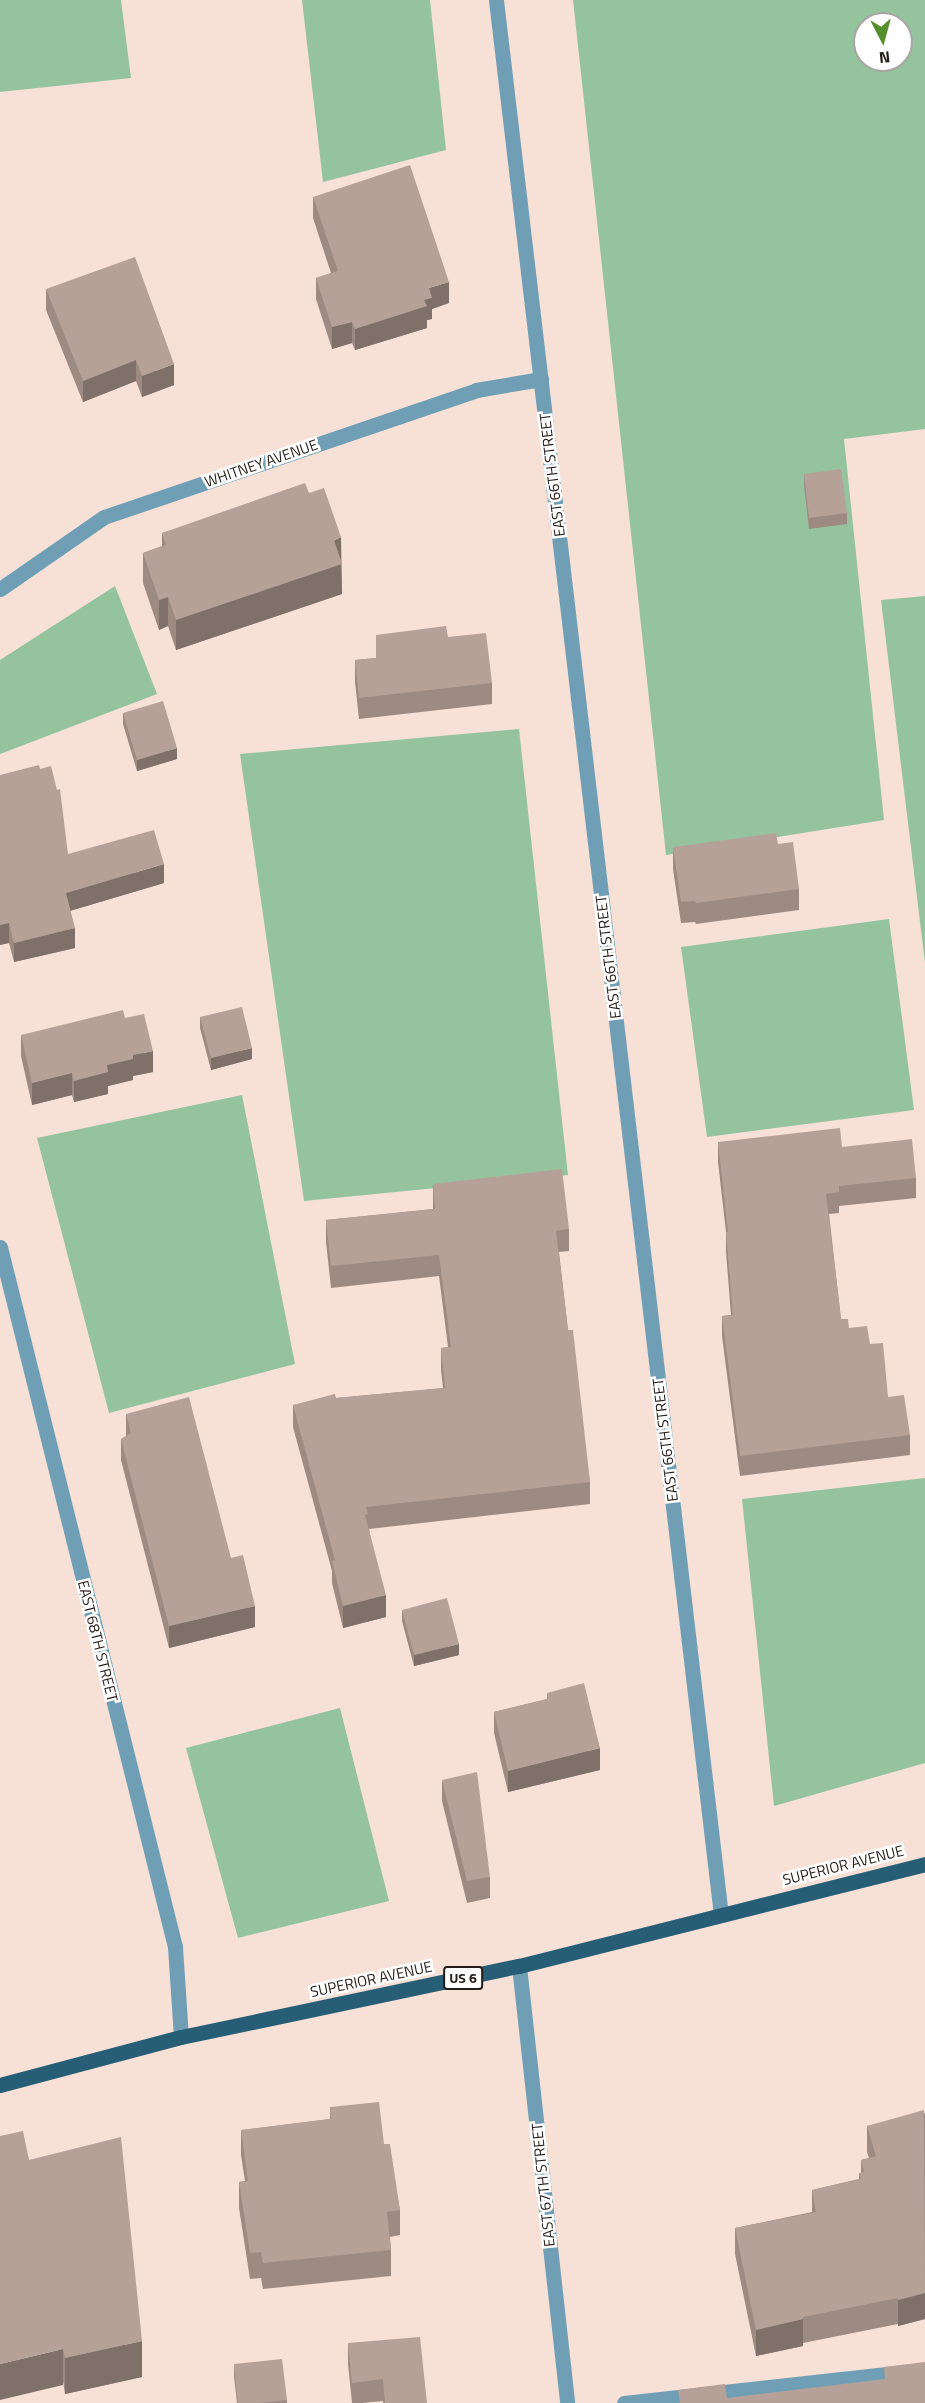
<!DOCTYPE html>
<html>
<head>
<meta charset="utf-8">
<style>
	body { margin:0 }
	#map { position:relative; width:925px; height:2403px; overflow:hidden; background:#f7e1d7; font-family:"Titillium Web",sans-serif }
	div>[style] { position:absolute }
	.green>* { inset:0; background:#95c39e }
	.lane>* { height:15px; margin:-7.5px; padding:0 7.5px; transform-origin:7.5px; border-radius:7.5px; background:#709fb5 }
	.street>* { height:15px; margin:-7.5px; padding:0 7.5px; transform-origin:7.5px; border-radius:7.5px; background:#709fb5 }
	.primary>* { height:15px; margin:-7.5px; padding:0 7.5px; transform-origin:7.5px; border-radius:7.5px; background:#275e75 }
	.wall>* { inset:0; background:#9d8a83 }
	.shaded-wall>* { inset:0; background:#7f716a }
	.building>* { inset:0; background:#b6a198 }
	span { translate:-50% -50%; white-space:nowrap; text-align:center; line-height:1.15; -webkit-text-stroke:5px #fff; paint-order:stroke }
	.shield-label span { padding:2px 4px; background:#fff; border:2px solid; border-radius:4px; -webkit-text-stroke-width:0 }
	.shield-label { font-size:14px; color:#251d1a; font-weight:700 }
	.street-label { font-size:15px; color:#251d1a }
	.north { position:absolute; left:853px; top:12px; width:60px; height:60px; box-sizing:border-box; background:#fff; border:2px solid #a8a5a3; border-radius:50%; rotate:174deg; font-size:16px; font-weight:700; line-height:24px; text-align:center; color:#251d1a }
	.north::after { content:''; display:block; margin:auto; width:21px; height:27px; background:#558e2c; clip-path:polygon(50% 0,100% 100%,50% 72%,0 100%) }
</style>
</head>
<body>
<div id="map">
	<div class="green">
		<div style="clip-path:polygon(0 0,121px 0,131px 78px,0 92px)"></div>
		<div style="clip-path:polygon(302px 0,430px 0,446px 150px,323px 182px)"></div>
		<div style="clip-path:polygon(evenodd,573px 0,925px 0,925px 429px,844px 439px,884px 820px,666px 855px,573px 0,865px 24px,901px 24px,901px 60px,865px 60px,865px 24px)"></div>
		<div style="clip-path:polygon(115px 586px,157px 694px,0 754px,0 660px)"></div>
		<div style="clip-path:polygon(925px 596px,925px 963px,881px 600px)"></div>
		<div style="clip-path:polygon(519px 729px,568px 1175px,304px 1201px,240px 754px)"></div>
		<div style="clip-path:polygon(889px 919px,914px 1110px,707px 1137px,681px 947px)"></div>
		<div style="clip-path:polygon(242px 1095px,295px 1364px,109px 1413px,37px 1138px)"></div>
		<div style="clip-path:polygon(925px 1478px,925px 1763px,774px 1806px,742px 1499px)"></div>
		<div style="clip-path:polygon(340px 1708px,389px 1901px,238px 1938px,186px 1748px)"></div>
	</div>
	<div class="lane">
		<div style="left:624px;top:2403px;width:303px;rotate:-6.3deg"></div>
	</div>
	<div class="street">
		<div style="left:496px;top:0;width:1928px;rotate:83.3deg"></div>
		<div style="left:0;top:589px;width:126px;rotate:-34.7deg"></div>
		<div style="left:104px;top:517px;width:393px;rotate:-18.8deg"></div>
		<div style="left:476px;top:390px;width:66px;rotate:-9.6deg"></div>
		<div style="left:0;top:1247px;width:722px;rotate:75.96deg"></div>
		<div style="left:175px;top:1947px;width:90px;rotate:86.2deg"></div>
		<div style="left:519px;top:1966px;width:440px;rotate:83.7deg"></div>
	</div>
	<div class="primary">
		<div style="left:0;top:2085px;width:187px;rotate:-14.9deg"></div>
		<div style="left:181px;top:2037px;width:345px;rotate:-11.9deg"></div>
		<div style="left:519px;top:1966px;width:419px;rotate:-14.1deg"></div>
	</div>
	<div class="wall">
		<div style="clip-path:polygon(313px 197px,449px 303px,432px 309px,432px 319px,427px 320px,427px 328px,355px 350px,352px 343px,332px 349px,316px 299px,316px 278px,331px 273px,313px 218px)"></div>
		<div style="clip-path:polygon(46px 289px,174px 385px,142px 397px,136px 381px,83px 402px,46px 310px)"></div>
		<div style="clip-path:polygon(804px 474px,847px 513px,847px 524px,809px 529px,804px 485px)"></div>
		<div style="clip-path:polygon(309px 493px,341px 562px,342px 594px,176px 650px,168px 626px,159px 630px,143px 583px,143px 553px,162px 546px,162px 533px)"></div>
		<div style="clip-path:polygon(448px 637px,492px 683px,492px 704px,359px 719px,355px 682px,355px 660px,376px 658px)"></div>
		<div style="clip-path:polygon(123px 713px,177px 759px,137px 771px,123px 724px)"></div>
		<div style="clip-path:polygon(0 775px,68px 854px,164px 883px,70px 911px,75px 948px,14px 962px,9px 943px,0 945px)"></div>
		<div style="clip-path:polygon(778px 844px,799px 889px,799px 910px,696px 924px,695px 922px,681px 923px,673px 869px,673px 847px)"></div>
		<div style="clip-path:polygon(200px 1017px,252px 1059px,211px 1070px,200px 1028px)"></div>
		<div style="clip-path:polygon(125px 1018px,153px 1072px,133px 1076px,133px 1080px,108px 1086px,108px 1094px,74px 1102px,72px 1095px,32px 1105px,21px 1056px,21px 1035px)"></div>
		<div style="clip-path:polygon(718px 1142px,842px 1147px,916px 1178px,916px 1198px,839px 1206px,839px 1213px,829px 1214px,841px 1319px,849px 1328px,870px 1344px,888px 1397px,910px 1435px,910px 1455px,740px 1476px,722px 1336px,722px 1316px,731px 1315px,726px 1252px,726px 1232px,718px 1162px)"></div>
		<div style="clip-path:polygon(433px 1184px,569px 1229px,569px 1251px,559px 1252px,568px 1330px,590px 1482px,590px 1504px,369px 1529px,386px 1617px,343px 1628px,332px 1583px,332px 1571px,293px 1427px,293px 1405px,336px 1398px,443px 1388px,441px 1370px,441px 1348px,448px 1347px,439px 1276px,331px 1288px,326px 1242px,326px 1220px,433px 1209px)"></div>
		<div style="clip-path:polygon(126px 1414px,231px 1558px,255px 1627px,169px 1648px,121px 1460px,121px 1439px,126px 1436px)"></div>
		<div style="clip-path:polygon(402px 1610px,459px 1655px,414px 1666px,402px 1621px)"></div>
		<div style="clip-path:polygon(547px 1693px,600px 1770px,508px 1792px,494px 1733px,494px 1712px,547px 1699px)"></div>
		<div style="clip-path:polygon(442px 1780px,490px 1877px,490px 1898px,467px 1903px,442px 1801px)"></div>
		<div style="clip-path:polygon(330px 2107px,384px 2144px,400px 2210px,400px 2235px,390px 2237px,391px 2250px,391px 2276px,263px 2289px,261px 2278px,250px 2279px,239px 2208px,239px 2182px,245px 2181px,241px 2155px,241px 2130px,330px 2119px)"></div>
		<div style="clip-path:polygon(925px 2113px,925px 2319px,898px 2326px,898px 2324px,803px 2343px,803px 2346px,756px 2356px,735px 2254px,735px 2228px,812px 2212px,812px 2190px,859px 2179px,859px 2173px,861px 2173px,861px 2160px,869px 2158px,867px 2152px,867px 2126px)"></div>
		<div style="clip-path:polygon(29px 2160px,142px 2377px,65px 2394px)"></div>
		<div style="clip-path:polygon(348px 2343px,427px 2403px,383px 2403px,383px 2401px,362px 2403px,352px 2403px,348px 2364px)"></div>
		<div style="clip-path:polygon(234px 2364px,287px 2400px,287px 2403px,237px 2403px,234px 2376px)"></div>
	</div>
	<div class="shaded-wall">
		<div style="clip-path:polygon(449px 282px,449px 303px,432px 309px,432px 319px,427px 320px,427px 328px,355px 350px,355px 329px,424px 300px,429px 288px)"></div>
		<div style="clip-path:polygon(352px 322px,352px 343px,332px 349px,332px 327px)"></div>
		<div style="clip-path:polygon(136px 360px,136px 381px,83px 402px,83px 381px)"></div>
		<div style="clip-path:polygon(174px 364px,174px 385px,142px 397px,142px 376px)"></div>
		<div style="clip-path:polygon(341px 537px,342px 594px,176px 650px,176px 620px)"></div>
		<div style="clip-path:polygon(168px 597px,168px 626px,159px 630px,159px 600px)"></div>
		<div style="clip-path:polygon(177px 748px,177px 759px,137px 771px,137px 760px)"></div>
		<div style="clip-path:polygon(164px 864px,164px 883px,66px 912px,66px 893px)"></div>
		<div style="clip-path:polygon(9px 923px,9px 943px,0 945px,0 925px)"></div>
		<div style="clip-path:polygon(75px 928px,75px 948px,14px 962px,14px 943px)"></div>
		<div style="clip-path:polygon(252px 1048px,252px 1059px,211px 1070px,211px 1058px)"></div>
		<div style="clip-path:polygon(153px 1051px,153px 1072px,133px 1076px,133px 1080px,108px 1086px,108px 1094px,74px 1102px,74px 1081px,107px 1065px,133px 1055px)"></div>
		<div style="clip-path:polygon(72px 1073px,72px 1095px,32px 1105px,32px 1083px)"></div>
		<div style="clip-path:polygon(386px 1595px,386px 1617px,343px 1628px,343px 1606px)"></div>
		<div style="clip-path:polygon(255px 1606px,255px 1627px,169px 1648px,169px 1626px)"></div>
		<div style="clip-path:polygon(459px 1644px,459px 1655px,414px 1666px,414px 1655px)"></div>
		<div style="clip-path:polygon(600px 1748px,600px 1770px,508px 1792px,508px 1771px)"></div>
		<div style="clip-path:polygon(925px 2293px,925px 2319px,898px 2326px,898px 2300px)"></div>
		<div style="clip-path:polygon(803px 2319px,803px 2346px,756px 2356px,756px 2330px)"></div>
		<div style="clip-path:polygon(142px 2341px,142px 2377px,65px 2394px,65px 2358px)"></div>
		<div style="clip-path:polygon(63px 2349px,63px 2385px,0 2400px,0 2364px)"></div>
	</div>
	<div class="building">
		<div style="clip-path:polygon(410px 165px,449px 282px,429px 288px,432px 298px,424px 300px,427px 306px,355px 329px,352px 322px,332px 327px,316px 278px,338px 271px,313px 197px)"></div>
		<div style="clip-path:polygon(135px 257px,174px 364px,142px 376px,136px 360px,83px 381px,46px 289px)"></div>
		<div style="clip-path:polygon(841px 469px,847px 513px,809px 518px,804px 474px)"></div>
		<div style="clip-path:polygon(305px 483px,309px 493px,324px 488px,341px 537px,334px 540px,342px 564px,176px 620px,168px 597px,159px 600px,143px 553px,166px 545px,162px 533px)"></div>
		<div style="clip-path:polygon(446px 626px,448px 637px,486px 633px,492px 683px,359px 698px,355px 660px,376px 658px,376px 635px)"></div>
		<div style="clip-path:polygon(163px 701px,177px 748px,137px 760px,123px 713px)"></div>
		<div style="clip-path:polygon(39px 765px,40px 769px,51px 766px,57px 790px,60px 789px,68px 854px,154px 830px,164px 864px,66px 893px,75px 928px,14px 943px,9px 923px,0 925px,0 775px)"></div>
		<div style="clip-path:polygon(776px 833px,778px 844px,793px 842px,799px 889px,696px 903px,695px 901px,681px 902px,673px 847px)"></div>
		<div style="clip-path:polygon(242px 1007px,252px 1048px,211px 1058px,200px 1017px)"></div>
		<div style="clip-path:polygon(123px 1010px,125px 1018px,144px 1014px,153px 1051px,133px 1055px,133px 1059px,107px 1065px,108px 1072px,74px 1081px,72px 1073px,32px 1083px,21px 1035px)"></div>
		<div style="clip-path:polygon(840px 1128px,842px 1147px,912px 1139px,916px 1178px,839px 1186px,839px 1192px,826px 1194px,841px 1319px,848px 1319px,849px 1328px,867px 1326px,870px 1344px,883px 1343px,888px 1397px,904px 1395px,910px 1435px,740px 1456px,722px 1316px,733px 1315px,726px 1232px,728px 1232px,718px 1142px)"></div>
		<div style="clip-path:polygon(562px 1169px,569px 1229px,556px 1231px,568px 1330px,573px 1330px,590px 1482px,366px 1507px,368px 1514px,365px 1515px,386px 1595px,343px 1606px,332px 1561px,335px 1560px,293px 1405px,335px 1394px,336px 1398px,445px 1388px,441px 1348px,451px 1347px,439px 1255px,331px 1266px,326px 1220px,435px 1209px,433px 1184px)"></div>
		<div style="clip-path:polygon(189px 1397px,231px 1558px,243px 1555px,255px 1606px,169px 1626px,121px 1439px,131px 1433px,126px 1414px)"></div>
		<div style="clip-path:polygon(447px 1598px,459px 1644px,414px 1655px,402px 1610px)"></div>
		<div style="clip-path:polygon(584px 1683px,600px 1748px,508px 1771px,494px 1712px,548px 1699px,547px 1693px)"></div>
		<div style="clip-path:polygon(477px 1772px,490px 1877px,467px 1881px,442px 1780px)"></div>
		<div style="clip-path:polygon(379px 2102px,384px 2144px,390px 2144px,400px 2210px,387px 2212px,391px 2250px,263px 2263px,261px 2252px,250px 2253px,239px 2182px,248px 2181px,241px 2130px,331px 2119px,330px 2107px)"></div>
		<div style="clip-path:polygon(924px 2110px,925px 2293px,898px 2300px,898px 2298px,803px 2317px,803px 2319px,756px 2330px,735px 2228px,816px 2212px,812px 2190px,861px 2179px,859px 2173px,864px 2172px,861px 2160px,876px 2156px,867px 2126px)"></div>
		<div style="clip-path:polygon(23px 2131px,29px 2160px,121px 2137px,142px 2341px,65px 2358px,63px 2349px,0 2364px,0 2136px)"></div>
		<div style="clip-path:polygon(420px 2337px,427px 2403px,385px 2403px,383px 2379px,352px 2383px,348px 2343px)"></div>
		<div style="clip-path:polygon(282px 2359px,287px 2400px,260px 2403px,238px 2403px,234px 2364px)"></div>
		<div style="clip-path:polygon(925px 2362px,925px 2403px,680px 2403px,678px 2390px,725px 2384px,727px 2398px,885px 2379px,884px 2367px)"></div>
	</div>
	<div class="shield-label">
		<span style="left:463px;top:1978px">US 6</span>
	</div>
	<div class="street-label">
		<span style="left:261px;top:463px;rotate:-19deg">WHITNEY AVENUE</span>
		<span style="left:552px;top:475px;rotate:-97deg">EAST 66TH STREET</span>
		<span style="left:608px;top:957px;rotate:-97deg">EAST 66TH STREET</span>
		<span style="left:665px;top:1440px;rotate:-97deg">EAST 66TH STREET</span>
		<span style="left:98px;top:1641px;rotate:76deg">EAST 68TH STREET</span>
		<span style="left:843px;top:1865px;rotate:-14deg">SUPERIOR AVENUE</span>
		<span style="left:371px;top:1979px;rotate:-12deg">SUPERIOR AVENUE</span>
		<span style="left:543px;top:2185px;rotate:-96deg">EAST 67TH STREET</span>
	</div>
	<div class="north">N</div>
</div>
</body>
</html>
